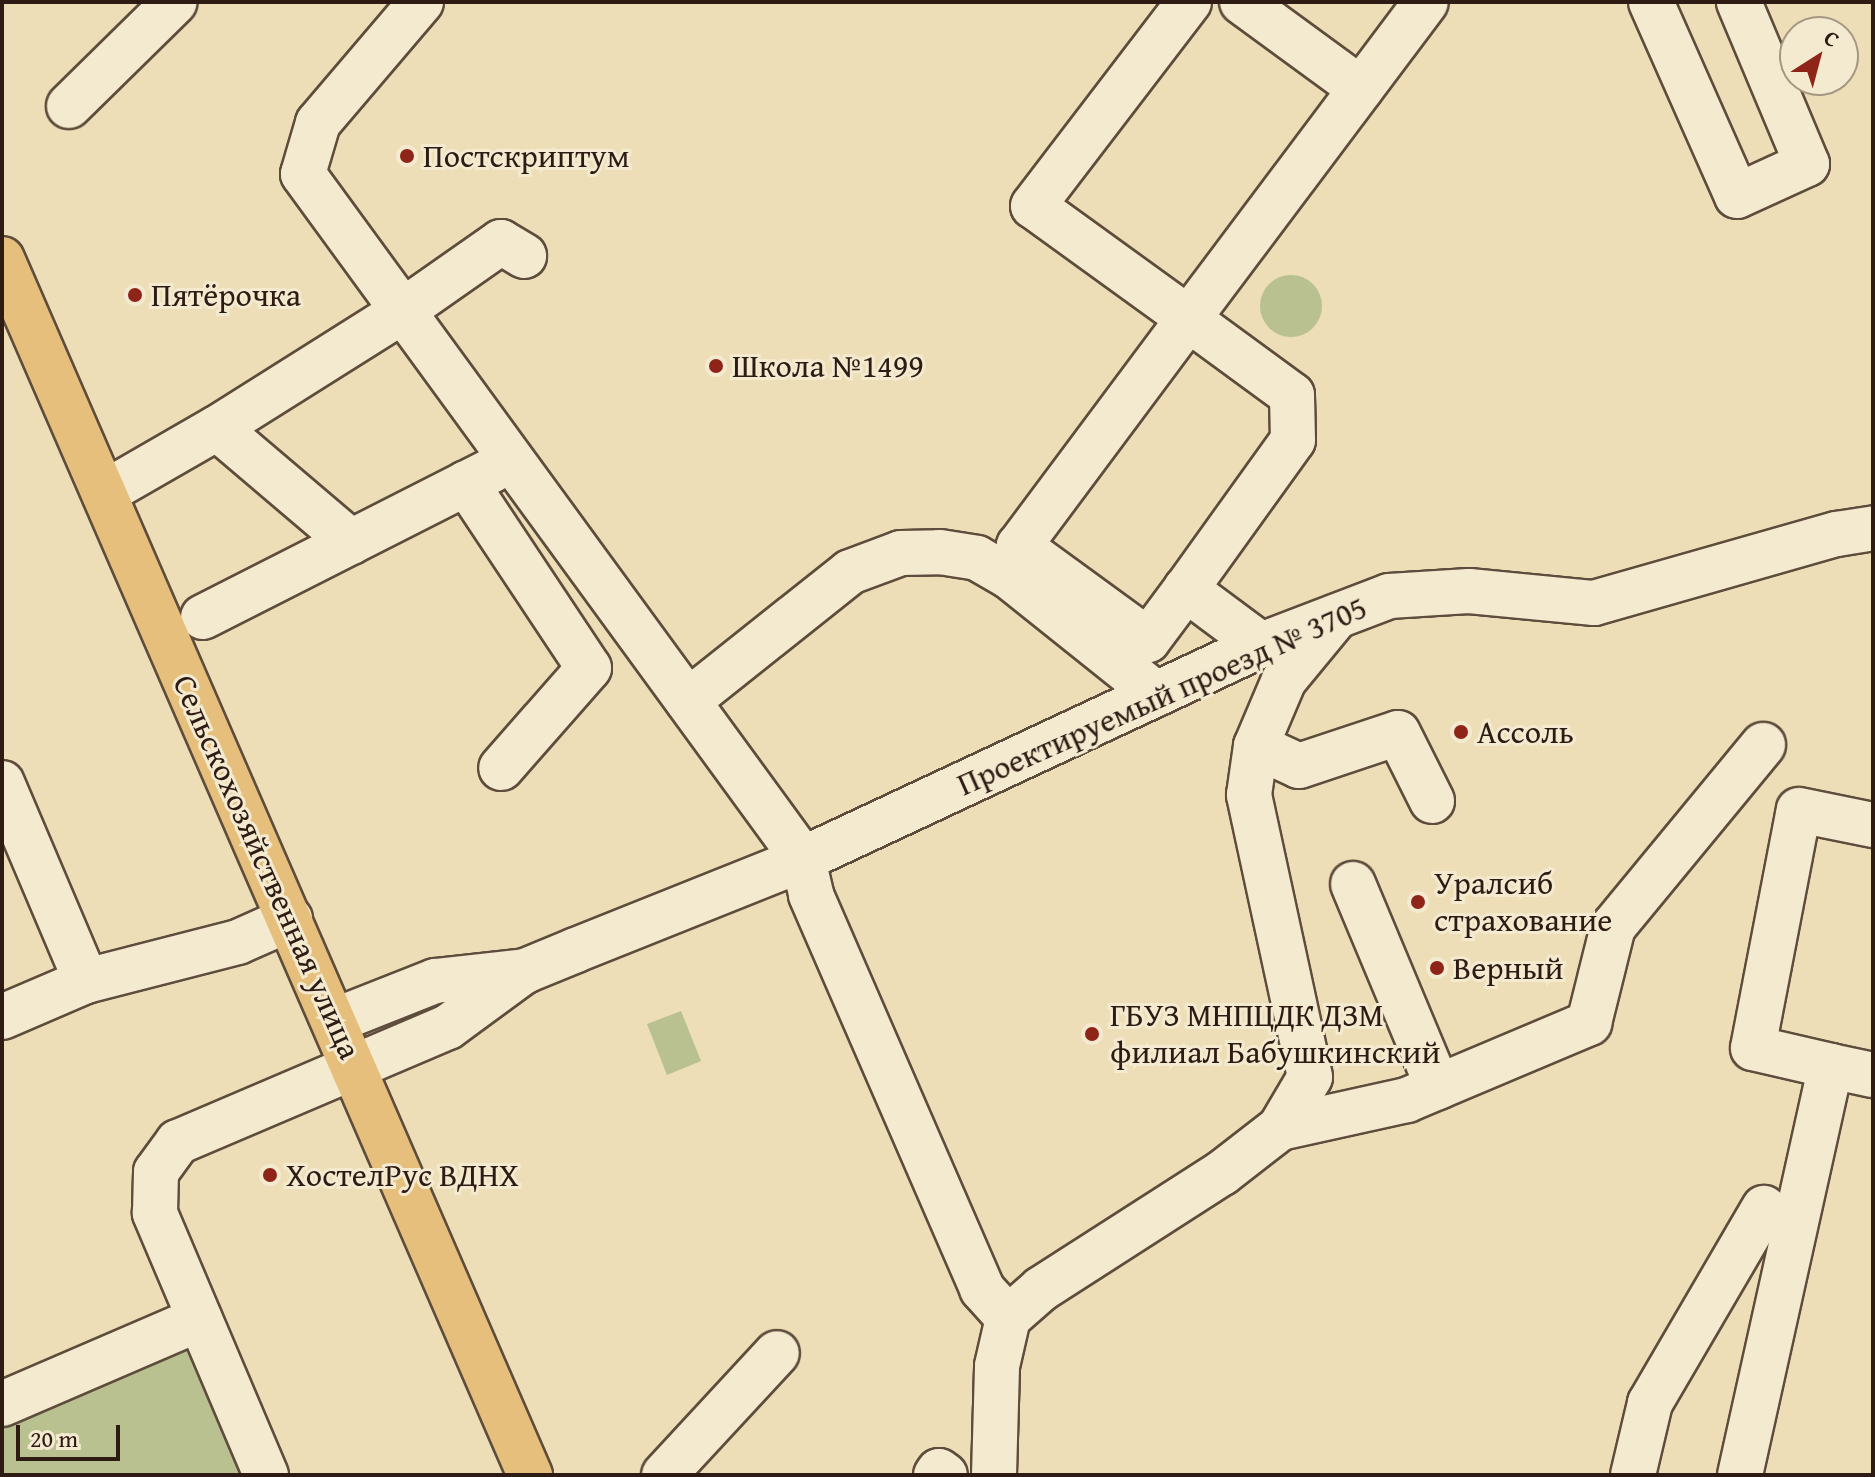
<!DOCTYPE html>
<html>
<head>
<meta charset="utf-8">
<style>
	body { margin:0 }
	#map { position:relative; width:1875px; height:1477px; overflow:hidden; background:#eddeb7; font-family:"Gentium Book Plus",serif }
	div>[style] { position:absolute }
	.green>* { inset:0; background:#b8c18f }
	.round { border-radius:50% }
	.roads { filter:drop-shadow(2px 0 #5e4c3c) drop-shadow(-2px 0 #5e4c3c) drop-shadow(0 2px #5e4c3c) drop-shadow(0 -2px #5e4c3c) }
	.minor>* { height:44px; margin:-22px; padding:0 22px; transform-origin:22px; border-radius:22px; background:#f3ead0 }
	.major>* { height:44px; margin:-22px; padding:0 22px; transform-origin:22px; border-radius:22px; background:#e6bf7c }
	.dots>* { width:22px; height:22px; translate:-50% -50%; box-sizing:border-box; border:4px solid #f3ead0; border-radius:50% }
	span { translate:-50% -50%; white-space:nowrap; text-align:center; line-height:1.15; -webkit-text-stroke:6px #f3ead0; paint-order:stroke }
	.poi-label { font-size:32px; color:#2e1b13 }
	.left { translate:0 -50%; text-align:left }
	.street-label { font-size:32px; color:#2e1b13 }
	.frame { position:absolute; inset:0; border:4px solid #2e1b13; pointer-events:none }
	.north { position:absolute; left:1779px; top:16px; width:80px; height:80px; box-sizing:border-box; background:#f3ead0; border:2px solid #a49784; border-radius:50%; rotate:36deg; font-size:22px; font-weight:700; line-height:32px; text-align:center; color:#2e1b13 }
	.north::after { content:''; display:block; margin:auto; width:28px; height:36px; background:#8f2418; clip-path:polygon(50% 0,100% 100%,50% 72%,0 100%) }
	.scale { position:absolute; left:16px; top:1425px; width:104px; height:36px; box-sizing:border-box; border:4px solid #2e1b13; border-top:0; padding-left:10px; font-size:24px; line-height:28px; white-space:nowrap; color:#2e1b13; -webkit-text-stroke:6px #f3ead0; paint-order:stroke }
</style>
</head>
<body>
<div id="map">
	<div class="green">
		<div class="round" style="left:1260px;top:275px;width:62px;height:62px"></div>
		<div style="clip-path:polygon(681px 1011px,701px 1061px,667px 1075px,647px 1024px)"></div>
		<div style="clip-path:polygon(199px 1319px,266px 1475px,2px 1475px,2px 1404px)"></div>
	</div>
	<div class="roads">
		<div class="minor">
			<div style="left:421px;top:2px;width:159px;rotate:130.4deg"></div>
			<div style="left:318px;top:123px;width:53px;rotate:106.4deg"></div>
			<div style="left:303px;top:174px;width:848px;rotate:53.87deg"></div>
			<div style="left:803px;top:859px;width:37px;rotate:77deg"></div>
			<div style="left:811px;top:895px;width:430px;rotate:66.5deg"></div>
			<div style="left:982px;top:1289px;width:39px;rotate:48deg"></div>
			<div style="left:1242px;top:2px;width:147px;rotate:36.2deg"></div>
			<div style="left:1651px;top:2px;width:212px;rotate:66.1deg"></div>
			<div style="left:1737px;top:196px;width:77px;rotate:-24.6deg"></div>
			<div style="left:1807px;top:164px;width:176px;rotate:-112.8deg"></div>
			<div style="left:69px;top:106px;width:148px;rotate:-44.5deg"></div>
			<div style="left:1188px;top:318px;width:191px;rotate:-144.1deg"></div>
			<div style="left:1033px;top:206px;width:257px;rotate:-52.6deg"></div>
			<div style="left:217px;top:428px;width:176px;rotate:40.4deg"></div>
			<div style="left:466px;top:483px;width:222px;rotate:56.4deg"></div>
			<div style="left:589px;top:668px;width:133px;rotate:131.3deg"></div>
			<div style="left:104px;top:493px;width:130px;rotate:-29.9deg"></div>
			<div style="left:217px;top:428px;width:218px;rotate:-32.2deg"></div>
			<div style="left:401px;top:312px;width:122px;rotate:-35deg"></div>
			<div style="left:501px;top:242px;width:27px;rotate:31deg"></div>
			<div style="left:1186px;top:589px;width:64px;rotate:126.7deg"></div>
			<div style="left:1148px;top:640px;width:160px;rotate:-143.9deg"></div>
			<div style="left:1019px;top:546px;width:283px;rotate:-53.3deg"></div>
			<div style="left:203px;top:617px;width:325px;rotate:-26.9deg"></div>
			<div style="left:1261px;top:645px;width:94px;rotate:-143.3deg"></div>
			<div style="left:1186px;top:589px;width:183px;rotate:-54.3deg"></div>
			<div style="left:1293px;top:440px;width:45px;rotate:-91.3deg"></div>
			<div style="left:1292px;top:395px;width:129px;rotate:-143.8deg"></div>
			<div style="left:1188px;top:319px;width:396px;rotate:-53.1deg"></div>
			<div style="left:688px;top:701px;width:207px;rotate:-38.5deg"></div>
			<div style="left:850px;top:572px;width:54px;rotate:-20.4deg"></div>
			<div style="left:901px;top:553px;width:39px;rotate:-1deg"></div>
			<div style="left:940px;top:552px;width:37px;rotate:9deg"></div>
			<div style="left:977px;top:558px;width:38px;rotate:30deg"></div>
			<div style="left:1010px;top:577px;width:187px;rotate:38.7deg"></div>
			<div style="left:1256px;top:746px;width:47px;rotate:24.9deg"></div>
			<div style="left:1299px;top:766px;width:104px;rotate:-18.4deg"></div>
			<div style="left:1398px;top:733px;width:76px;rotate:63.4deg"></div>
			<div style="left:2px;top:783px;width:215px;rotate:67deg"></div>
			<div style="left:1353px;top:884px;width:220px;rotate:67.3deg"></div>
			<div style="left:2px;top:1017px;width:91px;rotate:-23.2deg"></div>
			<div style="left:86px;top:981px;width:157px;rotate:-14.4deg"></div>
			<div style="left:238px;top:942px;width:57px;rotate:-23.9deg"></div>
			<div style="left:334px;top:1021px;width:109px;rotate:-21.6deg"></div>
			<div style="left:435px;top:981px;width:91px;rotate:-6.3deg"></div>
			<div style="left:525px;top:971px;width:55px;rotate:-22.4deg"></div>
			<div style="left:576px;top:950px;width:245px;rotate:-21.8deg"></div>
			<div style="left:803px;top:859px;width:506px;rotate:-25.04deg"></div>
			<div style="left:1261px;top:645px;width:137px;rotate:-20.9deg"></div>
			<div style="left:1389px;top:596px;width:80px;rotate:-3.6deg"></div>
			<div style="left:1469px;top:591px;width:126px;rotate:5.5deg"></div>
			<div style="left:1594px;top:603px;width:253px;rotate:-15.9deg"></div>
			<div style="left:1837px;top:534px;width:36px;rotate:-9deg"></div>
			<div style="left:1831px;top:1066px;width:43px;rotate:12.1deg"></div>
			<div style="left:1280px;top:1128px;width:130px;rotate:-12.4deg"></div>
			<div style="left:1407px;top:1100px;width:198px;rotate:-22.9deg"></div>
			<div style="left:1589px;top:1023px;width:99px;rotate:-76deg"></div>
			<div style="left:1613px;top:927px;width:236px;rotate:-50.5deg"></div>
			<div style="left:2px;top:1404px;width:215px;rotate:-23.3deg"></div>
			<div style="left:266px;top:1475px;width:285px;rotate:-113deg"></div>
			<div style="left:155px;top:1213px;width:41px;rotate:-88.6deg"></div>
			<div style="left:156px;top:1172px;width:37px;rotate:-54deg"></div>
			<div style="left:178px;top:1142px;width:293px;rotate:-23.1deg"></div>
			<div style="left:448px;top:1027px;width:93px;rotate:-36.3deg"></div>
			<div style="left:664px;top:1475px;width:166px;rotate:-47.2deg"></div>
			<div style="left:936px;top:1475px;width:5px;rotate:-53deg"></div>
			<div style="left:939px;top:1471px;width:7px;rotate:34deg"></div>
			<div style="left:994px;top:1475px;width:109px;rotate:-88.4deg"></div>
			<div style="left:997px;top:1366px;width:49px;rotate:-77.1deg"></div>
			<div style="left:1008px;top:1318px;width:44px;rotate:-41.3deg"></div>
			<div style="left:1041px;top:1289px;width:215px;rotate:-32.7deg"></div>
			<div style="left:1222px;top:1173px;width:73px;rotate:-37.8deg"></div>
			<div style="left:1280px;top:1128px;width:59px;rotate:-59.5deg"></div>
			<div style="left:1310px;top:1077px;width:289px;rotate:-102.2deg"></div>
			<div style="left:1249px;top:795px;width:49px;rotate:-81.9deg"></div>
			<div style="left:1256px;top:746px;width:72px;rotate:-67deg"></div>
			<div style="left:1284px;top:680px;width:82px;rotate:-50.5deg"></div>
			<div style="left:1633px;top:1475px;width:74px;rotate:-76.7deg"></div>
			<div style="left:1650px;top:1403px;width:226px;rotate:-59.7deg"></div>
			<div style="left:1740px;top:1475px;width:419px;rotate:-77.5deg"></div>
			<div style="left:1831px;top:1066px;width:80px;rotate:-167deg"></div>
			<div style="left:1753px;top:1048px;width:242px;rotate:-79.1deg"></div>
			<div style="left:1799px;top:810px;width:76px;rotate:11.5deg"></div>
		</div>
		<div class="major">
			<div style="left:2px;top:259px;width:1326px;rotate:66.53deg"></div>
		</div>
	</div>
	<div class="dots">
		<div style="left:407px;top:156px;background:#8f2418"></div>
		<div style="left:135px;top:295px;background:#8f2418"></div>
		<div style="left:716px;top:366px;background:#8f2418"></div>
		<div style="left:1461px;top:732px;background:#8f2418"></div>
		<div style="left:1418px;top:902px;background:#8f2418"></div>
		<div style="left:1437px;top:968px;background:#8f2418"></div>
		<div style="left:1092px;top:1034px;background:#8f2418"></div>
		<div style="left:270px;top:1175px;background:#8f2418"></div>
	</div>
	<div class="poi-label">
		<span class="left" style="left:423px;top:156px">Постскриптум</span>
		<span class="left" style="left:151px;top:295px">Пятёрочка</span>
		<span class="left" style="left:732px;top:366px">Школа №1499</span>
		<span class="left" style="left:1477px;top:732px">Ассоль</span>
		<span class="left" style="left:1434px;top:902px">Уралсиб<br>страхование</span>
		<span class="left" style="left:1453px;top:968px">Верный</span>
		<span class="left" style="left:1110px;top:1034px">ГБУЗ МНПЦДК ДЗМ<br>филиал Бабушкинский</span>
		<span class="left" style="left:286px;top:1175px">ХостелРус ВДНХ</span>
	</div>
	<div class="street-label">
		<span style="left:1162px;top:696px;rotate:-24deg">Проектируемый проезд № 3705</span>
		<span style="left:267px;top:867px;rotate:66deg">Сельскохозяйственная улица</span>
	</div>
	<div class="frame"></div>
	<div class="north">С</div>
	<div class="scale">20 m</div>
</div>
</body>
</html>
